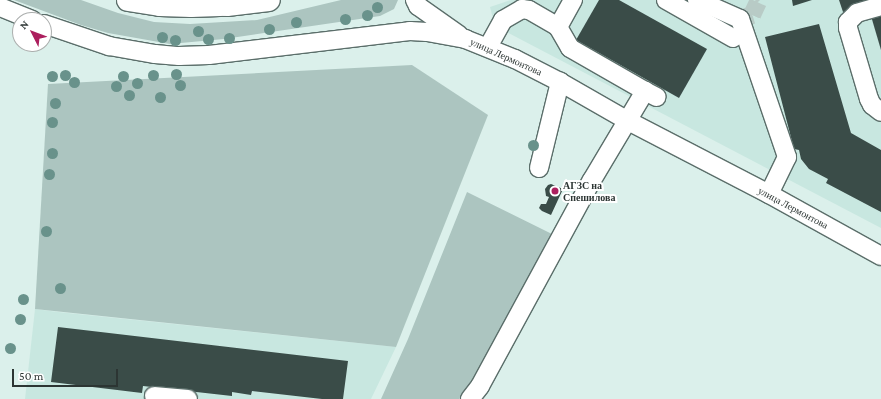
<!DOCTYPE html>
<html>
<head>
<meta charset="utf-8">
<style>
	body { margin:0 }
	#map { position:relative; width:881px; height:399px; overflow:hidden; background:#dbf0eb; font-family:"Crimson Pro",serif }
	div>[style] { position:absolute }
	.built>* { inset:0; background:#c8e7e0 }
	.green>* { inset:0; background:#acc5c0 }
	.building>* { inset:0; background:#3a4c48 }
	.minor-tunnel>* { height:18px; margin-top:-9px; transform-origin:0; background:repeating-linear-gradient(90deg,#b8cbc6 0 18px,transparent 0 27px) }
	.roads { filter:drop-shadow(1px 0 #5b6e6a) drop-shadow(-1px 0 #5b6e6a) drop-shadow(0 1px #5b6e6a) drop-shadow(0 -1px #5b6e6a) }
	.minor>* { height:18px; margin:-9px; padding:0 9px; transform-origin:9px; border-radius:9px; background:#fff }
	.major>* { height:22px; margin:-11px; padding:0 11px; transform-origin:11px; border-radius:11px; background:#fff }
	.trees>* { width:11px; height:11px; margin:-5.5px; border-radius:50%; background:#69928b }
	.dots>* { width:11px; height:11px; translate:-50% -50%; box-sizing:border-box; border:2px solid #fff; border-radius:50% }
	span { translate:-50% -50%; white-space:nowrap; text-align:center; line-height:1.15; -webkit-text-stroke:4px #fff; paint-order:stroke }
	.street-label { font-size:10px; color:#2c3533 }
	.poi-label { font-size:10px; color:#2c3533; font-weight:700 }
	.left { translate:0 -50%; text-align:left }
	.north { position:absolute; left:12px; top:12px; width:40px; height:40px; box-sizing:border-box; background:#fff; border:1px solid #abaead; border-radius:50%; rotate:312deg; font-size:11px; font-weight:700; line-height:16px; text-align:center; color:#2c3533 }
	.north::after { content:''; display:block; margin:auto; width:14px; height:18px; background:#ac1f5e; clip-path:polygon(50% 0,100% 100%,50% 72%,0 100%) }
	.scale { position:absolute; left:12px; top:369px; width:106px; height:18px; box-sizing:border-box; border:2px solid #2c3533; border-top:0; padding-left:5px; font-size:12px; line-height:14px; white-space:nowrap; color:#2c3533; -webkit-text-stroke:3px #fff; paint-order:stroke }
</style>
</head>
<body>
<div id="map">
	<div class="built">
		<div style="clip-path:polygon(511px 0,881px 0,881px 228px,495px 26px,490px 7px)"></div>
		<div style="clip-path:polygon(35px 309px,58px 312px,396px 347px,371px 399px,25px 399px)"></div>
	</div>
	<div class="green">
		<div style="clip-path:polygon(14px 0,81px 0,118px 13px,154px 22px,190px 24px,257px 20px,341px 0,398px 0,394px 9px,380px 16px,224px 39px,170px 44px,108px 33px,81px 25px)"></div>
		<div style="clip-path:polygon(412px 65px,488px 115px,396px 347px,35px 309px,48px 84px)"></div>
		<div style="clip-path:polygon(467px 192px,554px 235px,466px 396px,459px 399px,381px 399px,408px 339px)"></div>
	</div>
	<div class="building">
		<div style="clip-path:polygon(599px 0,619px 0,707px 49px,679px 98px,576px 40px)"></div>
		<div style="clip-path:polygon(792px 0,812px 0,793px 6px)"></div>
		<div style="clip-path:polygon(839px 0,866px 0,867px 5px,843px 12px)"></div>
		<div style="clip-path:polygon(881px 14px,881px 50px,871px 16px)"></div>
		<div style="clip-path:polygon(819px 24px,851px 133px,881px 150px,881px 212px,826px 183px,828px 179px,809px 169px,801px 159px,799px 150px,794px 149px,765px 37px)"></div>
		<div style="clip-path:polygon(551px 184px,563px 189px,551px 215px,542px 211px,539px 208px,541px 204px,546px 204px,549px 197px,546px 196px,545px 189px,548px 185px)"></div>
		<div style="clip-path:polygon(58px 327px,348px 361px,343px 399px,322px 399px,252px 391px,251px 395px,232px 392px,232px 396px,143px 386px,142px 393px,51px 382px)"></div>
	</div>
	<div class="minor-tunnel">
		<div style="left:740px;top:19px;width:13px;rotate:-18deg"></div>
		<div style="left:752px;top:15px;width:14px;rotate:-65deg"></div>
		<div style="left:758px;top:2px;width:3px;rotate:-135deg"></div>
	</div>
	<div class="roads">
		<div class="minor">
			<div style="left:415px;top:0;width:7px;rotate:63deg"></div>
			<div style="left:418px;top:6px;width:50px;rotate:35.3deg"></div>
			<div style="left:573px;top:0;width:31px;rotate:119deg"></div>
			<div style="left:558px;top:27px;width:24px;rotate:60deg"></div>
			<div style="left:570px;top:48px;width:86px;rotate:29.8deg"></div>
			<div style="left:666px;top:0;width:77px;rotate:29.6deg"></div>
			<div style="left:697px;top:0;width:47px;rotate:23.8deg"></div>
			<div style="left:740px;top:19px;width:146px;rotate:71.2deg"></div>
			<div style="left:787px;top:157px;width:41px;rotate:115.9deg"></div>
			<div style="left:881px;top:6px;width:25px;rotate:164deg"></div>
			<div style="left:857px;top:13px;width:13px;rotate:135deg"></div>
			<div style="left:848px;top:22px;width:6px;rotate:90deg"></div>
			<div style="left:848px;top:28px;width:74px;rotate:73.5deg"></div>
			<div style="left:869px;top:99px;width:7px;rotate:63deg"></div>
			<div style="left:872px;top:105px;width:11px;rotate:38deg"></div>
			<div style="left:0;top:7px;width:35px;rotate:22deg"></div>
			<div style="left:44px;top:24px;width:69px;rotate:18.7deg"></div>
			<div style="left:109px;top:46px;width:47px;rotate:9.9deg"></div>
			<div style="left:155px;top:54px;width:24px;rotate:5deg"></div>
			<div style="left:179px;top:56px;width:30px;rotate:-2deg"></div>
			<div style="left:209px;top:55px;width:202px;rotate:-6.8deg"></div>
			<div style="left:410px;top:31px;width:17px;rotate:3deg"></div>
			<div style="left:427px;top:32px;width:39px;rotate:10deg"></div>
			<div style="left:465px;top:39px;width:54px;rotate:21.8deg"></div>
			<div style="left:515px;top:59px;width:51px;rotate:27.1deg"></div>
			<div style="left:560px;top:82px;width:78px;rotate:29.8deg"></div>
			<div style="left:628px;top:121px;width:159px;rotate:27.4deg"></div>
			<div style="left:769px;top:194px;width:128px;rotate:29deg"></div>
			<div style="left:488px;top:47px;width:31px;rotate:-61deg"></div>
			<div style="left:503px;top:20px;width:22px;rotate:-30deg"></div>
			<div style="left:522px;top:9px;width:7px;rotate:8deg"></div>
			<div style="left:529px;top:10px;width:34px;rotate:30deg"></div>
			<div style="left:539px;top:168px;width:89px;rotate:-76.3deg"></div>
			<div style="left:154px;top:396px;width:34px;rotate:5deg"></div>
			<div style="left:470px;top:399px;width:16px;rotate:-52deg"></div>
			<div style="left:480px;top:386px;width:234px;rotate:-61.5deg"></div>
			<div style="left:592px;top:180px;width:104px;rotate:-59.2deg"></div>
			<div style="left:645px;top:91px;width:13px;rotate:27deg"></div>
		</div>
		<div class="major">
			<div style="left:128px;top:0;width:32px;rotate:9deg"></div>
			<div style="left:160px;top:5px;width:31px;rotate:2deg"></div>
			<div style="left:191px;top:6px;width:36px;rotate:-2deg"></div>
			<div style="left:227px;top:5px;width:42px;rotate:-6.8deg"></div>
		</div>
	</div>
	<div class="trees">
		<div style="left:377px;top:7px"></div>
		<div style="left:367px;top:15px"></div>
		<div style="left:345px;top:19px"></div>
		<div style="left:296px;top:22px"></div>
		<div style="left:269px;top:29px"></div>
		<div style="left:198px;top:31px"></div>
		<div style="left:162px;top:37px"></div>
		<div style="left:229px;top:38px"></div>
		<div style="left:208px;top:39px"></div>
		<div style="left:175px;top:40px"></div>
		<div style="left:176px;top:74px"></div>
		<div style="left:65px;top:75px"></div>
		<div style="left:153px;top:75px"></div>
		<div style="left:52px;top:76px"></div>
		<div style="left:123px;top:76px"></div>
		<div style="left:74px;top:82px"></div>
		<div style="left:137px;top:83px"></div>
		<div style="left:180px;top:85px"></div>
		<div style="left:116px;top:86px"></div>
		<div style="left:129px;top:95px"></div>
		<div style="left:160px;top:97px"></div>
		<div style="left:55px;top:103px"></div>
		<div style="left:52px;top:122px"></div>
		<div style="left:533px;top:145px"></div>
		<div style="left:52px;top:153px"></div>
		<div style="left:49px;top:174px"></div>
		<div style="left:46px;top:231px"></div>
		<div style="left:60px;top:288px"></div>
		<div style="left:23px;top:299px"></div>
		<div style="left:20px;top:319px"></div>
		<div style="left:10px;top:348px"></div>
	</div>
	<div class="dots">
		<div style="left:555px;top:191px;background:#ac1f5e"></div>
	</div>
	<div class="street-label">
		<span style="left:506px;top:57px;rotate:24deg">улица Лермонтова</span>
		<span style="left:793px;top:208px;rotate:28deg">улица Лермонтова</span>
	</div>
	<div class="poi-label">
		<span class="left" style="left:563px;top:191px">АГЗС на<br>Спешилова</span>
	</div>
	<div class="north">N</div>
	<div class="scale">50 m</div>
</div>
</body>
</html>
